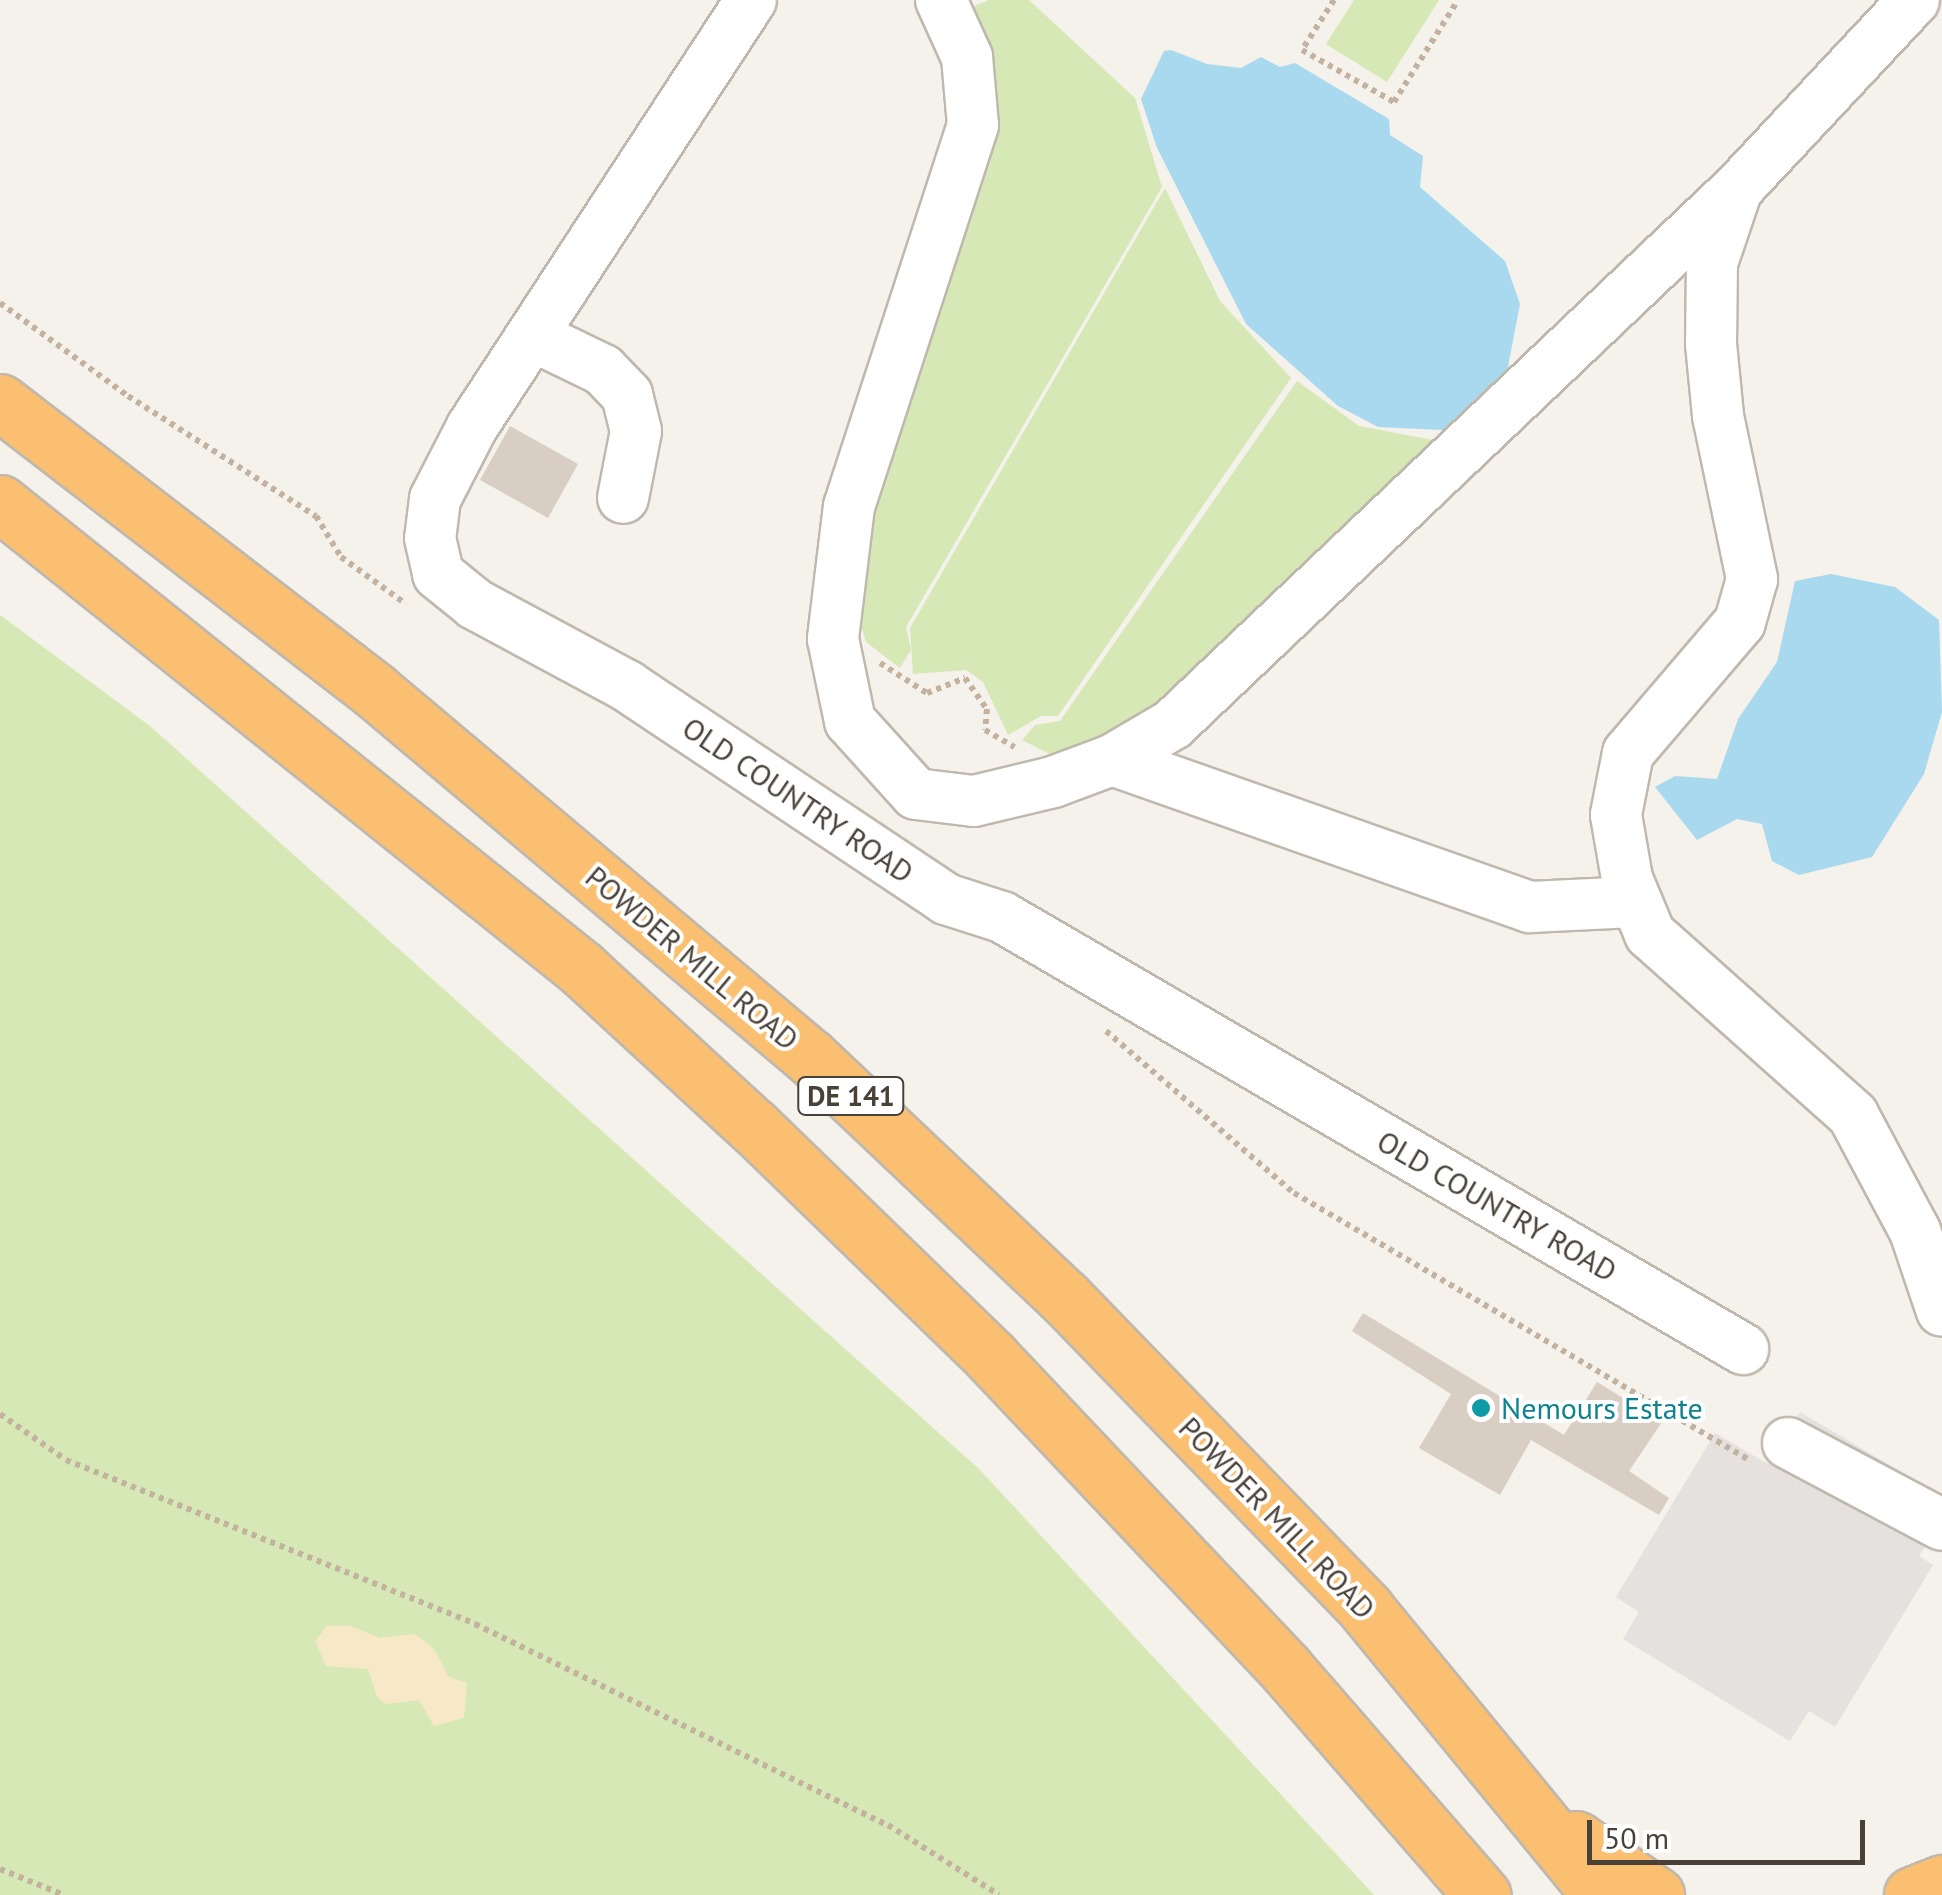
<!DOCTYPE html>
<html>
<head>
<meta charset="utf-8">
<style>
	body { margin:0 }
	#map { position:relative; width:1942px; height:1895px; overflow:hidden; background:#f5f1eb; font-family:"PT Sans",sans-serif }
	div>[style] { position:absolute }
	.green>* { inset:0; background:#d6e8b5 }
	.sand>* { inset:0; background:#f7e9c8 }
	.parking>* { inset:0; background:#e4e1df }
	.water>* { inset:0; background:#a9d9ef }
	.building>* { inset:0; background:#d9cec3 }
	.path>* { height:6px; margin-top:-3px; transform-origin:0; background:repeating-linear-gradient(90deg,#c2b29f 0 5px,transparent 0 10px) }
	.roads { filter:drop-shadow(2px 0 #c0b8ad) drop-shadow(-2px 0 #c0b8ad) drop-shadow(0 2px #c0b8ad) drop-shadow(0 -2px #c0b8ad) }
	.minor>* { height:50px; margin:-25px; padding:0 25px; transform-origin:25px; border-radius:25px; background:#fff }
	.highway>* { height:55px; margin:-27.5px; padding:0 27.5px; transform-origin:27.5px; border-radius:27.5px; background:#fabf70 }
	.dots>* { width:28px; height:28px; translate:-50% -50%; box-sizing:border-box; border:5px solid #fff; border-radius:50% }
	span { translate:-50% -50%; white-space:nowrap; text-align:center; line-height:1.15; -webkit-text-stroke:8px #fff; paint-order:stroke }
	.shield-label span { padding:2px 8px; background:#fff; border:2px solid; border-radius:8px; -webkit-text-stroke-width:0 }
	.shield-label { font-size:28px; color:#494138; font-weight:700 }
	.street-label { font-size:30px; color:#494138 }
	.culture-label { font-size:30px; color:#0d838f }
	.left { translate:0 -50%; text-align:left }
	.scale { position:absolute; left:1587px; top:1820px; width:278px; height:45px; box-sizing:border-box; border:5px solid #494138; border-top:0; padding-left:12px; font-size:30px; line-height:35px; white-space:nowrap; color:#494138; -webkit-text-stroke:8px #fff; paint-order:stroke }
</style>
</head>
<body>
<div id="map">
	<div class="green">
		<div style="clip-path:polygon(989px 0,1029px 0,1135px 98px,1162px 187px,906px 627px,911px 650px,900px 668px,866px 642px,849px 585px,982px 130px,964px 10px)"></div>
		<div style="clip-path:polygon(1354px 0,1439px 0,1387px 82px,1326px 44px)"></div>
		<div style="clip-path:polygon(1165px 188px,1220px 301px,1291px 378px,1058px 716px,1041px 716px,1008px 735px,983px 682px,966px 670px,913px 674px,910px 628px)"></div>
		<div style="clip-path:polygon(1297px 381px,1359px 426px,1438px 441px,1167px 720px,1058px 758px,1022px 740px,1035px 725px,1060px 721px)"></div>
		<div style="clip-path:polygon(0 615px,150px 726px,979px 1469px,1374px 1895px,0 1895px)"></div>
	</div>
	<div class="sand">
		<div style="clip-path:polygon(327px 1626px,350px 1626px,380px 1638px,415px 1634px,434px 1649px,449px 1677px,467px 1683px,464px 1718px,434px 1726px,419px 1700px,385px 1704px,377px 1697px,368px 1669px,326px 1666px,315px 1641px)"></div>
	</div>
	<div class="parking">
		<div style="clip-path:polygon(1800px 1412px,1942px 1496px,1942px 1521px,1919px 1556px,1933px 1565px,1835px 1727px,1809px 1711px,1790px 1741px,1623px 1639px,1639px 1612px,1616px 1597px,1715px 1433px,1768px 1464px)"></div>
	</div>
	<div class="water">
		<div style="clip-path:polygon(1171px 50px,1207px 64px,1241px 68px,1261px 57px,1280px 67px,1295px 63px,1389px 119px,1390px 135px,1423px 156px,1420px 187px,1505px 261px,1520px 304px,1507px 372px,1512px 388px,1463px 431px,1378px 427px,1338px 406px,1246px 324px,1157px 148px,1141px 99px,1164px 51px)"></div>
		<div style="clip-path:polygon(1831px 574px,1895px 587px,1939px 620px,1942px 712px,1924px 774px,1872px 857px,1799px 875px,1772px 861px,1762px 824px,1737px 819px,1697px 840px,1655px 787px,1675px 776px,1717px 779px,1738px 719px,1777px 662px,1795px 581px)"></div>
	</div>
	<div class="building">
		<div style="clip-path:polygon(510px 426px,578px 464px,548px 518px,480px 480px)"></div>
		<div style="clip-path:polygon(1363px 1313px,1564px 1435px,1597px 1382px,1662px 1422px,1629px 1471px,1669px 1498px,1659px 1515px,1531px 1440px,1500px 1495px,1419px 1448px,1451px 1394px,1352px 1331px)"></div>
	</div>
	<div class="path">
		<div style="left:1334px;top:0;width:59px;rotate:122.6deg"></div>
		<div style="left:1302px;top:50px;width:106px;rotate:29.5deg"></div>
		<div style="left:1394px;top:102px;width:120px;rotate:-57.9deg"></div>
		<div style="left:0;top:303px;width:158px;rotate:36deg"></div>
		<div style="left:128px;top:396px;width:223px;rotate:32.6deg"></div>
		<div style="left:316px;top:516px;width:48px;rotate:58.6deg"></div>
		<div style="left:341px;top:557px;width:80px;rotate:35.9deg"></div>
		<div style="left:880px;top:663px;width:56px;rotate:32.6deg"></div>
		<div style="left:927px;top:693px;width:41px;rotate:-21.5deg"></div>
		<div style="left:965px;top:678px;width:38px;rotate:55deg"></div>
		<div style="left:987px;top:709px;width:21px;rotate:95deg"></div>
		<div style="left:985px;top:730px;width:34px;rotate:30deg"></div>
		<div style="left:1106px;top:1031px;width:248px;rotate:40.8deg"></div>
		<div style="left:1294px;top:1193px;width:530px;rotate:30.39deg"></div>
		<div style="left:0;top:1414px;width:80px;rotate:34.9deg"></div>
		<div style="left:66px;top:1460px;width:441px;rotate:21.8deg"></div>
		<div style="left:475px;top:1624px;width:459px;rotate:26deg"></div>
		<div style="left:888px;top:1825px;width:131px;rotate:32.2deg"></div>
		<div style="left:0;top:1869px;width:69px;rotate:22.1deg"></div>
	</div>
	<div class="roads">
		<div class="minor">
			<div style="left:751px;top:0;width:510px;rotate:123.16deg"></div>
			<div style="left:472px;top:427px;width:81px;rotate:117.2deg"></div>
			<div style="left:435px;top:499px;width:39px;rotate:97deg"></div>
			<div style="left:430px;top:538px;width:37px;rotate:77deg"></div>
			<div style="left:438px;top:574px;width:48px;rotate:39deg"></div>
			<div style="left:475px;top:604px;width:173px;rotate:28.3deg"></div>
			<div style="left:627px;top:686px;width:384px;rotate:33.7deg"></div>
			<div style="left:946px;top:899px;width:59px;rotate:17.8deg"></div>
			<div style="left:1002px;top:917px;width:858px;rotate:30.24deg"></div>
			<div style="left:941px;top:0;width:63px;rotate:65.5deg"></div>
			<div style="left:967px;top:57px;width:68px;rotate:85deg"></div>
			<div style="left:973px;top:125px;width:401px;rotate:108deg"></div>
			<div style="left:849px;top:506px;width:134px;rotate:96.9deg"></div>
			<div style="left:833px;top:639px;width:84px;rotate:78.3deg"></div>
			<div style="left:850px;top:721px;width:98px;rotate:47.9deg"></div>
			<div style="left:916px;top:794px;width:58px;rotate:6.9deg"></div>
			<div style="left:974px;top:801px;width:81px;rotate:-13.5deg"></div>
			<div style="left:1053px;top:782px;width:63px;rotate:-20.4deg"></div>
			<div style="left:1112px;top:760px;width:71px;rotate:-30.5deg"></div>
			<div style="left:1173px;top:724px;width:777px;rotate:-43.49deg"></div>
			<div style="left:1914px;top:0;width:259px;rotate:133.1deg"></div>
			<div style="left:1737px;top:189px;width:78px;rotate:108.7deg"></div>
			<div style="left:1712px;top:263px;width:81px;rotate:90.7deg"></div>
			<div style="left:1711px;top:344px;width:72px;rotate:84.4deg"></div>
			<div style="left:1718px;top:416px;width:167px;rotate:78.2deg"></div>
			<div style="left:1752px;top:579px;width:45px;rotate:105.6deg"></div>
			<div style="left:1740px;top:622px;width:172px;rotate:130.5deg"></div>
			<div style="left:1628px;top:753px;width:63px;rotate:101deg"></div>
			<div style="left:1616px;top:815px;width:65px;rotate:80.2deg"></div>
			<div style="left:1627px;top:879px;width:60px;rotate:67.3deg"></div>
			<div style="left:1650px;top:934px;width:272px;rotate:41.7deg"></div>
			<div style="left:1853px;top:1115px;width:132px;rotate:61.9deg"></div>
			<div style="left:1915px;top:1231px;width:84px;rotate:71.4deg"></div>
			<div style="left:533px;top:336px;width:78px;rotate:25.9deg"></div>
			<div style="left:603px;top:370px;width:35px;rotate:46deg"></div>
			<div style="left:627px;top:395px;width:37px;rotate:76deg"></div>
			<div style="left:636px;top:431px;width:68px;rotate:101deg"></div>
			<div style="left:1112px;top:760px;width:443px;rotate:19.4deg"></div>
			<div style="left:1530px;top:907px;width:104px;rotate:-2.8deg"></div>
			<div style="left:1788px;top:1443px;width:174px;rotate:28deg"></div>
		</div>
		<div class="highway">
			<div style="left:0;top:402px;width:473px;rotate:37.6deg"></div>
			<div style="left:375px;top:691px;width:568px;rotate:40.08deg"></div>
			<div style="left:810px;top:1057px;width:349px;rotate:43.4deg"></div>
			<div style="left:1064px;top:1297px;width:433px;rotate:45.9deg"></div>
			<div style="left:1365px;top:1608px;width:372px;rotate:50.6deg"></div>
			<div style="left:0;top:503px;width:746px;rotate:38.68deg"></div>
			<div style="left:582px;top:969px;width:232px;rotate:42.6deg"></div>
			<div style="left:753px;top:1126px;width:332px;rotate:44.1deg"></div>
			<div style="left:991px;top:1357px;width:428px;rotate:46.6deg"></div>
			<div style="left:1285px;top:1668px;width:301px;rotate:49deg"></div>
			<div style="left:1576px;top:1839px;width:98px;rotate:35deg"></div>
			<div style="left:1912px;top:1895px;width:32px;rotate:-22deg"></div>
		</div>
	</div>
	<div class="dots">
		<div style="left:1481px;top:1408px;background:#0f9aa8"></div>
	</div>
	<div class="shield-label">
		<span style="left:851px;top:1096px">DE 141</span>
	</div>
	<div class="street-label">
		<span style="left:798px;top:800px;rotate:34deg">OLD COUNTRY ROAD</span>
		<span style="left:692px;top:958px;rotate:40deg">POWDER MILL ROAD</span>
		<span style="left:1497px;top:1206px;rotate:30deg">OLD COUNTRY ROAD</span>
		<span style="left:1277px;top:1518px;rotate:46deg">POWDER MILL ROAD</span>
	</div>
	<div class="culture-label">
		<span class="left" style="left:1501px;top:1408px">Nemours Estate</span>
	</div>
	<div class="scale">50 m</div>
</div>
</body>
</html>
